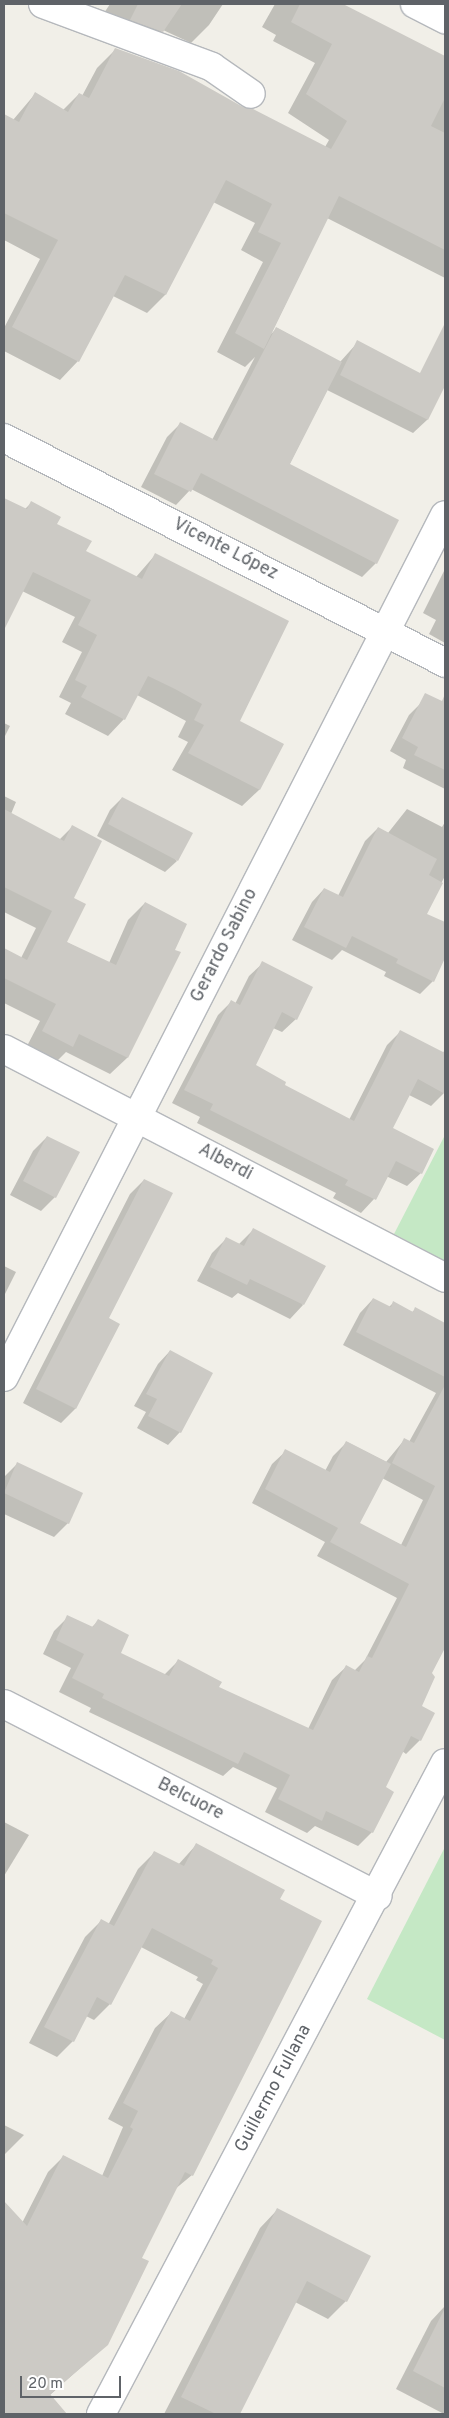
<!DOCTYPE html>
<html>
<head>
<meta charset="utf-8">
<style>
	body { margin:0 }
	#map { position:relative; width:449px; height:2418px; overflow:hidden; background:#f1efe8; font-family:Overpass,sans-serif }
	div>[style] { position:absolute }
	.green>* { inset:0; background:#c5e8c5 }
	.shadow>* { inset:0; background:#0003 }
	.building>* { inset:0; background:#cccac5 }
	.roads { filter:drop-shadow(1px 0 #b5b8bc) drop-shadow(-1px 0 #b5b8bc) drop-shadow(0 1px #b5b8bc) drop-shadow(0 -1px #b5b8bc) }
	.minor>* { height:28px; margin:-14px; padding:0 14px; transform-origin:14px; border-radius:14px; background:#fff }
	span { translate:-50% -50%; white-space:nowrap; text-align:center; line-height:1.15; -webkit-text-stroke:4.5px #fff; paint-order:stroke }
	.street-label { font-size:18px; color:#5f6368 }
	.frame { position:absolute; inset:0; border:5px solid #5f6368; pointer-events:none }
	.scale { position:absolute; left:20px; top:2376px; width:101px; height:22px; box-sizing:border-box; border:2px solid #5f6368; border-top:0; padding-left:6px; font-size:15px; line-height:18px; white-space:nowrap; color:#5f6368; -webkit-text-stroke:4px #fff; paint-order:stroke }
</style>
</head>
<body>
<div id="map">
	<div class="green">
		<div style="clip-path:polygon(445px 1135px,445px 1261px,394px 1234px)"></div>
		<div style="clip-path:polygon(445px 1847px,445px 2040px,367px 1999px)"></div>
	</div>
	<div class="shadow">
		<div style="clip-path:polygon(110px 4px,223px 4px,209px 25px,191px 43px,163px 30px,144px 50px,100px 19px)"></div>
		<div style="clip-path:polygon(275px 4px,340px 4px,445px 57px,445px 278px,327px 218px,271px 334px,277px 328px,340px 362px,358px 342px,439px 395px,427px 420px,413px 433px,327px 390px,289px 465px,376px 563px,362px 577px,191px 489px,176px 505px,141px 487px,167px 437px,181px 423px,212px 440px,255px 357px,245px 367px,217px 352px,263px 262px,241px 250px,255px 223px,213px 202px,165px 295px,147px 313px,113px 296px,78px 361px,60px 380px,4px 351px,4px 328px,40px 259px,4px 240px,4px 115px,13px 120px,35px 94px,63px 110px,79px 94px,82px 96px,97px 68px,116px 49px,325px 147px,329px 140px,288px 113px,315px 63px,273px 41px,276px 35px,262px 27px)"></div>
		<div style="clip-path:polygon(4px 499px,25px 509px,31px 503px,85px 552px,136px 577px,156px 554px,239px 722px,282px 744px,259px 790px,242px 806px,172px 770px,188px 742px,178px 737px,186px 721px,158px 706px,137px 695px,124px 719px,108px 736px,65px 714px,71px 703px,59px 697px,82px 652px,62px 642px,75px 617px,22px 591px,4px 614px)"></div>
		<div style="clip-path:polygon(445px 569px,445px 643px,429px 634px,436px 620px,423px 613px)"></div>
		<div style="clip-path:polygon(422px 702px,445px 713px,445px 789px,403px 768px,406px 760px,390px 751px,409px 715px)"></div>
		<div style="clip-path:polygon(4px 723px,10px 726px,4px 738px)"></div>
		<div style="clip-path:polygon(4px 796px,16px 802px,11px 814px,59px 840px,72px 827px,72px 898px,66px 942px,109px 963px,128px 920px,145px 903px,173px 950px,179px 953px,127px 1058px,110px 1074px,66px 1052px,55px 1063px,26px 1048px,40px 1021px,4px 1003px,4px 950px,21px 958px,36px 928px,4px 912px)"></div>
		<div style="clip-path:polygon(122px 798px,177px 861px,165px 872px,97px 836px,110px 810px)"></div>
		<div style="clip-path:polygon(407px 809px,442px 827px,445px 822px,445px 876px,425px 914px,445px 924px,445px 956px,433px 981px,420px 994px,384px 976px,386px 972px,342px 950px,332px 960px,292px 940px,312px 902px,324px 889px,338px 896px,365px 841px,378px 828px,388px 833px)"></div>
		<div style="clip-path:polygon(263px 963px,296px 1019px,282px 1032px,273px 1028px,254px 1066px,283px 1085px,349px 1120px,387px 1045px,400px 1032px,443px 1053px,445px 1049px,444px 1093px,431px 1106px,409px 1095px,391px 1129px,421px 1173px,407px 1186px,386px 1176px,374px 1199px,361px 1213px,333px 1198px,336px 1193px,197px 1123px,200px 1117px,172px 1103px,218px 1015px,231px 1002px,235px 1004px,249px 976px)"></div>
		<div style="clip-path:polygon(47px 1137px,55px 1197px,41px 1211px,10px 1195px,33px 1151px)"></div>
		<div style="clip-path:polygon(144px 1180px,107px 1319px,118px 1325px,75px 1409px,61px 1423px,23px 1403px,130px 1194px)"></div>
		<div style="clip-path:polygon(253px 1230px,303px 1305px,290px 1319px,238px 1293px,232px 1298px,197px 1281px,212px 1253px,226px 1239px,239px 1244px)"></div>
		<div style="clip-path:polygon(4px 1266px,16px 1272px,4px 1296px)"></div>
		<div style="clip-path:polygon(evenodd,373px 1299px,389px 1307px,393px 1303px,412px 1312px,416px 1309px,445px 1324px,445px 1646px,430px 1673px,420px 1706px,420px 1740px,406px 1754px,402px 1751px,384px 1788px,372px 1832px,358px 1846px,315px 1826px,307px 1833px,265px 1812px,277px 1788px,233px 1767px,223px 1776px,89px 1712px,91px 1708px,59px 1692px,71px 1668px,43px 1654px,54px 1631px,68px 1617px,91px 1628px,98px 1621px,119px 1653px,164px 1675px,178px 1661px,217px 1687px,308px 1729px,332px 1680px,346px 1667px,354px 1671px,365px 1660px,397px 1598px,317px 1556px,325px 1542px,252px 1503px,272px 1464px,286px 1451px,325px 1471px,333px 1456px,347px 1442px,386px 1462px,405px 1439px,409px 1442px,436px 1393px,343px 1345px,360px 1313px,373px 1299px,382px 1478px,423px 1500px,401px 1545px,358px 1524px,382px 1478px)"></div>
		<div style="clip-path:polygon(170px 1351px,180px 1432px,168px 1445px,137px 1428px,146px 1412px,134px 1406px,158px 1364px)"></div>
		<div style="clip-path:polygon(17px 1464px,68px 1523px,54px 1537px,4px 1514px,4px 1477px)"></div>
		<div style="clip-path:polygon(4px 1822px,29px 1835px,4px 1876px)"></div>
		<div style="clip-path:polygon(196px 1845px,279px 1900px,192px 2175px,174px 2190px,140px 2258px,107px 2344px,50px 2395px,63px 2411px,60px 2414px,4px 2414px,4px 2203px,22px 2223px,48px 2172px,64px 2156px,102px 2176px,123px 2127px,108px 2119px,155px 2028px,171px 2013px,184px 2019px,203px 1984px,196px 1980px,198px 1977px,141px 1947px,110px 2004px,94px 2020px,86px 2016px,73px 2041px,57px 2057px,29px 2043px,85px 1937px,101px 1921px,108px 1925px,138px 1869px,154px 1853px,178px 1865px)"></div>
		<div style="clip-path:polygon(4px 2125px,24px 2135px,4px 2155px)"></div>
		<div style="clip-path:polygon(278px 2209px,346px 2301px,328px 2319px,295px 2302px,239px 2414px,164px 2414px,260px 2228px)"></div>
		<div style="clip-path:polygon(445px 2306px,445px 2414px,444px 2414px,396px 2389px,431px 2321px)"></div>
	</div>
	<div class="building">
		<div style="clip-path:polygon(138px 4px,182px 4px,163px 32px,130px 20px)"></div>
		<div style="clip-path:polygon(300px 4px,343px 4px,445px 56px,445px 98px,431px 126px,445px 133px,445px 250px,339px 196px,264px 349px,235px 333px,281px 243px,258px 232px,272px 204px,226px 180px,166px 295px,125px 275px,79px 362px,12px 327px,58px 240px,4px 213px,4px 114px,19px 122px,35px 92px,68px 112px,79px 93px,89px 98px,115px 48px,179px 71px,243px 107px,253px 109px,331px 149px,347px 121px,306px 94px,332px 44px,291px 22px)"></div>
		<div style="clip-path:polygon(445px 323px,445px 386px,428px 420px,340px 375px,357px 340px,420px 373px)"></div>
		<div style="clip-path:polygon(276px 327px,342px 362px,290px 464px,399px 520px,377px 564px,201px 473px,191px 492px,154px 474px,180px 422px,217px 441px)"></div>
		<div style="clip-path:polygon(4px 498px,27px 509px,31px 501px,61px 517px,57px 524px,92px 541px,86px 551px,142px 579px,155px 553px,289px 621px,240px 721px,284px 744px,260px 790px,188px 753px,204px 725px,194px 720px,202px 704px,175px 689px,148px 676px,125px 720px,81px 697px,87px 686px,75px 680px,97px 635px,78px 625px,91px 600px,33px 572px,4px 630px)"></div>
		<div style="clip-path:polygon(425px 693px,442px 701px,445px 694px,445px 770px,414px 755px,418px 747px,402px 738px)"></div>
		<div style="clip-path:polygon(122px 797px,193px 833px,178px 861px,108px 824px)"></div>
		<div style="clip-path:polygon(4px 809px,64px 841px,72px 825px,102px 841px,74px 898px,86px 904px,67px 942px,116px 965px,145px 902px,187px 924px,175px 950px,181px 952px,128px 1058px,79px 1034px,73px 1047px,42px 1031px,56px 1004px,4px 978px,4px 948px,27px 960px,52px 911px,4px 887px)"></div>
		<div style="clip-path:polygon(378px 827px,437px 859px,429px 875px,443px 883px,427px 914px,445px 922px,445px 958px,434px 982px,396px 963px,398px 959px,352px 936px,346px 948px,304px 927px,324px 888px,343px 897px)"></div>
		<div style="clip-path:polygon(262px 961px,313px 987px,297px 1020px,282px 1012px,256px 1065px,286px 1082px,285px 1085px,354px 1121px,400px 1030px,445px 1053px,445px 1094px,418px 1079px,393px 1128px,434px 1149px,422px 1174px,396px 1161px,376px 1200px,345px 1185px,348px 1180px,210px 1110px,213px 1104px,184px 1090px,231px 1000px,240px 1005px)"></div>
		<div style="clip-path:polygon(47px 1136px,80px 1152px,56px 1198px,23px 1181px)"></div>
		<div style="clip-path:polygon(144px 1179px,173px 1193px,109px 1318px,120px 1324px,76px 1409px,36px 1389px)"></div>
		<div style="clip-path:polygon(253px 1228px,326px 1266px,304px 1305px,250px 1279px,247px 1285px,210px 1267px,226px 1237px,244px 1246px)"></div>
		<div style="clip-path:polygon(373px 1298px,391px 1307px,393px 1301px,413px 1312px,415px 1307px,445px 1323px,445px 1377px,356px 1332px)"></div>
		<div style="clip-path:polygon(170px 1350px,213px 1373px,181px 1433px,148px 1416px,157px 1399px,146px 1394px)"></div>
		<div style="clip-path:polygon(445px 1385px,445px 1648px,432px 1673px,435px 1677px,422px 1706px,435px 1713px,421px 1741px,411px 1736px,386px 1787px,394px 1792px,373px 1833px,326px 1811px,322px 1821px,278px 1799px,290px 1775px,244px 1752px,238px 1764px,102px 1698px,104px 1694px,72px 1678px,84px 1654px,56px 1640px,67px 1615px,93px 1627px,98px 1619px,129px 1635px,121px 1653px,169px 1676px,178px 1659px,222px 1682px,219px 1687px,313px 1730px,346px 1665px,359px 1672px,367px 1656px,372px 1658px,409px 1584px,330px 1542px,338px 1528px,265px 1489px,285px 1449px,330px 1472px,346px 1441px,391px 1464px,360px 1523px,406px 1547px,435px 1486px,392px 1463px,404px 1438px,414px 1443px)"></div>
		<div style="clip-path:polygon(17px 1462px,83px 1493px,69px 1524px,4px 1493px)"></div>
		<div style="clip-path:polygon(196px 1843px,285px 1890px,280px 1899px,322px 1921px,193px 2176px,185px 2172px,142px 2258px,149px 2261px,108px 2345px,50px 2394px,67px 2414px,4px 2414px,4px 2201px,27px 2226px,63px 2155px,108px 2178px,133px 2129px,130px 2127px,138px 2111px,123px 2103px,171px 2011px,190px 2021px,218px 1968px,211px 1964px,213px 1960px,152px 1928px,111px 2005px,97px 1997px,74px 2042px,44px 2027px,101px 1919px,114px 1926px,154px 1851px,184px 1866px)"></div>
		<div style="clip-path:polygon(277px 2208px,371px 2256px,347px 2302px,307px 2281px,240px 2414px,216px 2414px,181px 2397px)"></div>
		<div style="clip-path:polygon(445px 2308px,445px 2388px,413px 2371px)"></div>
	</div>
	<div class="roads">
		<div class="minor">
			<div style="left:43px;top:4px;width:180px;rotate:20.4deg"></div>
			<div style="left:212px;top:67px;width:47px;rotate:34.7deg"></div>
			<div style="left:415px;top:4px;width:34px;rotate:27deg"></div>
			<div style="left:4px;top:438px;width:495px;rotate:27deg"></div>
			<div style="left:4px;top:1049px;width:497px;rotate:27.4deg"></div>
			<div style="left:4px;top:1377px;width:968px;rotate:-62.91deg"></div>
			<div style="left:4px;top:1704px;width:420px;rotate:27.2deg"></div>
			<div style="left:101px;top:2414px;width:736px;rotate:-62.15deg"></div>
		</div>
	</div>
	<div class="street-label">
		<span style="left:225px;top:550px;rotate:27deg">Vicente López</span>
		<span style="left:225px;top:946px;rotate:-63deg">Gerardo Sabino</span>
		<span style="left:225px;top:1163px;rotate:28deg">Alberdi</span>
		<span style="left:190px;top:1800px;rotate:27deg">Belcuore</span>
		<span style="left:274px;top:2089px;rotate:-62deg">Guillermo Fullana</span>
	</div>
	<div class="frame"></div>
	<div class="scale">20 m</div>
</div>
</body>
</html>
